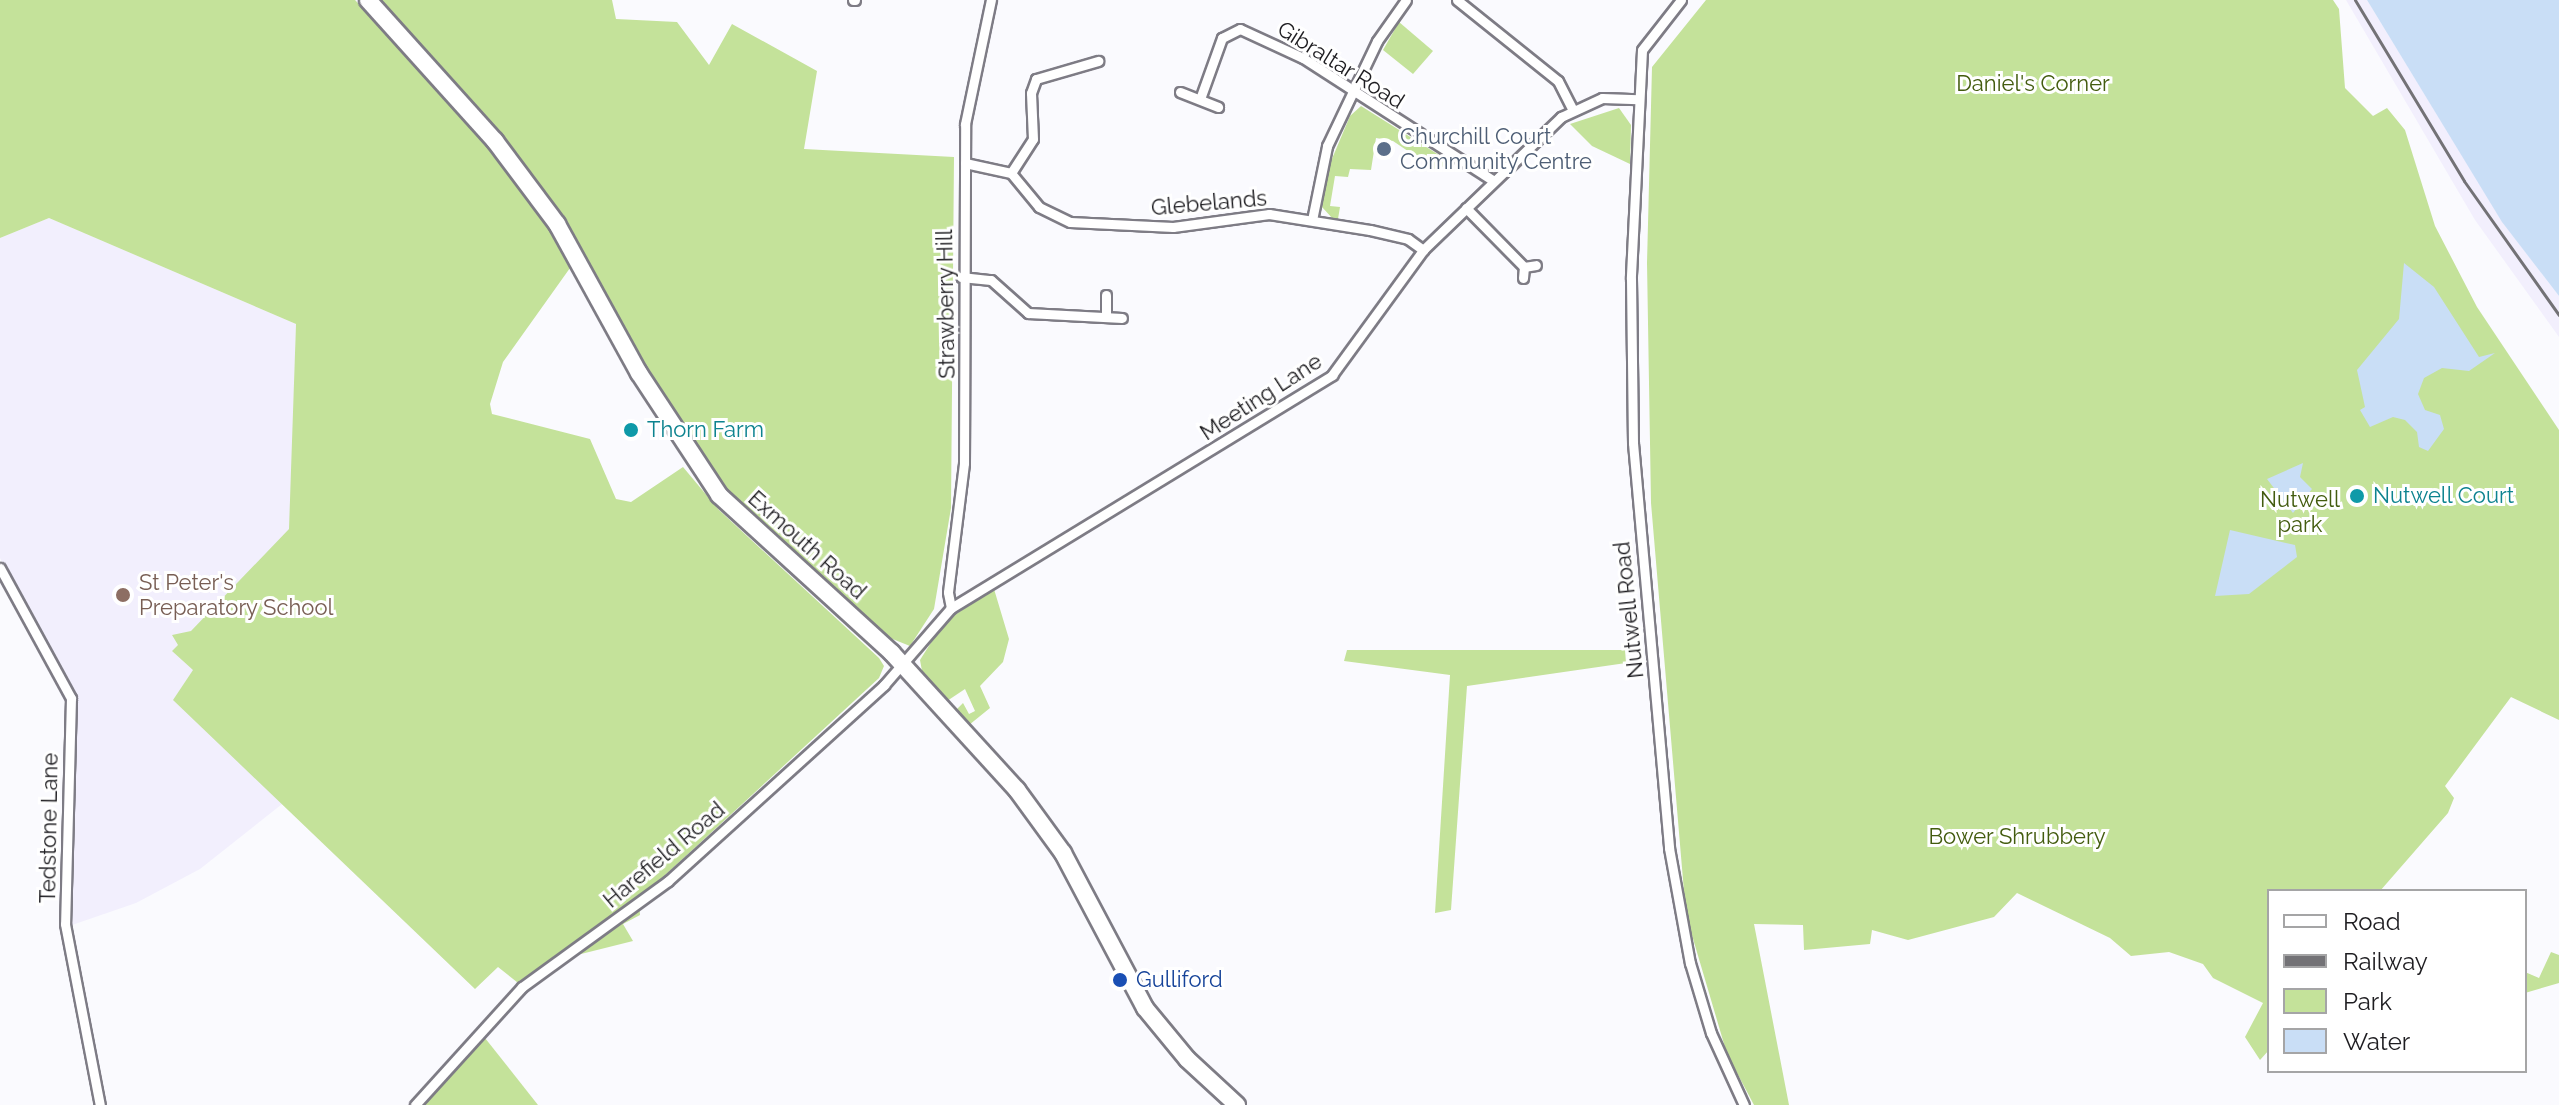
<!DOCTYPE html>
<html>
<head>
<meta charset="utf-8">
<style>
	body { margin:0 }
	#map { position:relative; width:2559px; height:1105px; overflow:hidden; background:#fafafe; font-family:Raleway,sans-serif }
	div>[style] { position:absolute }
	.built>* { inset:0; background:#f2effd }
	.green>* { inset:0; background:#c4e29a }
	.water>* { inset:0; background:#c9def6 }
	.roads { filter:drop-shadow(2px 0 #7e7c85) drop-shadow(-2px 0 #7e7c85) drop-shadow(0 2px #7e7c85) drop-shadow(0 -2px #7e7c85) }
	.street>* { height:9px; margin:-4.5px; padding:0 4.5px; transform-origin:4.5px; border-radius:4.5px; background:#fff }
	.highway>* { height:16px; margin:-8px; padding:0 8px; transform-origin:8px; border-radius:8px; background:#fff }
	.rail>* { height:3px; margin:-1.5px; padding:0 1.5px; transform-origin:1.5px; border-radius:1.5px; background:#737276 }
	.dots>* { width:22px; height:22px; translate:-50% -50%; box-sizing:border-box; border:4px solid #fff; border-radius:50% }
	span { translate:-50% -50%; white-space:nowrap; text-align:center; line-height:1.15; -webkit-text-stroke:6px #fff; paint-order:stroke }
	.street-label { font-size:22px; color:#1e1d21 }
	.park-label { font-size:22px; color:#435c0f }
	.service-label { font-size:22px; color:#4e5e75 }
	.left { translate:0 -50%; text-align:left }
	.culture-label { font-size:22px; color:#0d838f }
	.education-label { font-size:22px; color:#785e54 }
	.transit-label { font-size:22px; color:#164399 }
	.legend { position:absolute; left:2267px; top:889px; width:260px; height:184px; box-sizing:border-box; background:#fff; border:2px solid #a5a5a6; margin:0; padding:10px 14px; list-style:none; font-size:24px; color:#1e1d21 }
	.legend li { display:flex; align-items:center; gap:16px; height:40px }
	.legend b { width:40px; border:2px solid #a5a5a6 }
</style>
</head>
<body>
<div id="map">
	<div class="built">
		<div style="clip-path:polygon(2346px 0,2367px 0,2502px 221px,2559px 296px,2559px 337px,2475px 220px)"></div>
		<div style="clip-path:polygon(49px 218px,296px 324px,290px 530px,191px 632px,315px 778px,200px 869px,136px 903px,72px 925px,74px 695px,0 558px,0 238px)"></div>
	</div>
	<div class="green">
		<div style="clip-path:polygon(0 0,355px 0,468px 116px,549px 225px,570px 268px,503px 362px,490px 404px,492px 414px,590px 439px,616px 499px,631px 502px,683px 467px,719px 510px,879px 658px,884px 666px,879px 678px,639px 899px,640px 915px,623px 924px,633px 941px,577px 955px,527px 990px,498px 967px,475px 989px,173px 700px,193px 670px,172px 651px,178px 645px,172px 635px,191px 631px,289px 529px,296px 324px,49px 218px,0 238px)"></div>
		<div style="clip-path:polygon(381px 0,612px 0,616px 19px,677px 22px,709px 65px,732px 24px,817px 71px,804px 149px,954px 157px,951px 508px,934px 609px,910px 646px,890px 638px,728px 493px,633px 347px,583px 251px,526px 167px)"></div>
		<div style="clip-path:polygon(1706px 0,2333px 0,2339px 9px,2345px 88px,2373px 116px,2387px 108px,2405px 130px,2435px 226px,2477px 307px,2559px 430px,2559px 720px,2511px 697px,2445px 786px,2454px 798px,2448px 813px,2380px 891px,2269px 891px,2269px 1050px,2260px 1060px,2245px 1037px,2263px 1003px,2213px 978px,2203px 964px,2169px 952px,2131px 956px,2110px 938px,2017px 893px,1994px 917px,1908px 940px,1872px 930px,1870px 944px,1804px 950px,1803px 925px,1754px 924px,1789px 1105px,1754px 1105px,1727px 1054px,1686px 915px,1651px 503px,1647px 263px,1652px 67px)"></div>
		<div style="clip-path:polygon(1399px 22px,1433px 51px,1413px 74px,1383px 50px)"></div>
		<div style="clip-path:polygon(1361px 106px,1447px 160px,1439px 172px,1393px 141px,1376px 138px,1371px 170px,1350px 169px,1348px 177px,1335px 176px,1330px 206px,1340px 207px,1338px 219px,1333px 219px,1322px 207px,1326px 173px,1350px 116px)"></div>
		<div style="clip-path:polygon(1619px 108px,1631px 125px,1630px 164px,1592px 146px,1570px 124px)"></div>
		<div style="clip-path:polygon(994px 589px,1009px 639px,1003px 662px,980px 686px,990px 708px,969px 725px,956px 710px,963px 703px,969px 714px,975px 711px,965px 689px,947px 701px,922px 671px,920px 660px,944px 622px)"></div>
		<div style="clip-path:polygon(1347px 650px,1625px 650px,1626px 663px,1467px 686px,1451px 910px,1435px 913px,1450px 675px,1344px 661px)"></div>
		<div style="clip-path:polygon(2551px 952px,2559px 955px,2559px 983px,2525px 993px,2525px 972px,2539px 978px)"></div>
		<div style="clip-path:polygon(485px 1038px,538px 1105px,425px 1105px,475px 1044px)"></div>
	</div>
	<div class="water">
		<div style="clip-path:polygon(2367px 0,2559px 0,2559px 296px,2502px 222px)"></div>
		<div style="clip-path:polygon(2404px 263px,2434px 287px,2479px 357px,2495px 353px,2469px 371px,2442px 368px,2424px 378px,2418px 394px,2425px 410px,2440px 415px,2444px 429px,2428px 451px,2419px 447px,2417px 432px,2405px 420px,2393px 417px,2370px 427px,2360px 410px,2365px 407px,2357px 370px,2399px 319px)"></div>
		<div style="clip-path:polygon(2303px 463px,2300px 477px,2312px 489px,2293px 513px,2267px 479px)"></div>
		<div style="clip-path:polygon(2230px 530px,2295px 545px,2297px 557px,2249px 594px,2215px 596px)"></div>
	</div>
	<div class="roads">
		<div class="street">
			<div style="left:853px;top:0;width:2px"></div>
			<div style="left:1457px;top:0;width:129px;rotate:38.7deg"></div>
			<div style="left:1558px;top:81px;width:33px;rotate:63deg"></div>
			<div style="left:1681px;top:0;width:63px;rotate:128deg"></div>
			<div style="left:1642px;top:50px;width:229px;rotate:92.8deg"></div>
			<div style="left:1631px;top:279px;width:164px;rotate:89.3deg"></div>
			<div style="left:1633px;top:443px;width:407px;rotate:84.9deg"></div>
			<div style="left:1669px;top:848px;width:117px;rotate:79.7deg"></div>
			<div style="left:1690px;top:963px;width:73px;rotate:73.3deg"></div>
			<div style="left:1711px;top:1033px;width:79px;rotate:65.4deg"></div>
			<div style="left:1180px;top:92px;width:41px;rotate:21.5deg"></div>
			<div style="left:1200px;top:99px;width:65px;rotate:-70.2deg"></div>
			<div style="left:1222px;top:38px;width:20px;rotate:-27deg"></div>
			<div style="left:1240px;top:29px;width:69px;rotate:24.7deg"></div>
			<div style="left:1303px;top:58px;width:227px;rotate:32.8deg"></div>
			<div style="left:965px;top:163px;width:47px;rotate:12.3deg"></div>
			<div style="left:1011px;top:173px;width:44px;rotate:50.5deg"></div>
			<div style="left:1039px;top:207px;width:34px;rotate:26deg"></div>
			<div style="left:1070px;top:222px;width:103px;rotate:2.8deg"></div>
			<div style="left:1173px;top:227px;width:97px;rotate:-7.7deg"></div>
			<div style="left:1269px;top:214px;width:102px;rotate:9deg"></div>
			<div style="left:1370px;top:230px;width:39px;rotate:13deg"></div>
			<div style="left:1408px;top:239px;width:19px;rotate:36deg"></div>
			<div style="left:1011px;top:173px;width:40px;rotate:-57.1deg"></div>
			<div style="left:1033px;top:139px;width:46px;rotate:-92.5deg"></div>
			<div style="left:1031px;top:93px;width:15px;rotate:-70deg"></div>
			<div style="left:1036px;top:79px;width:65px;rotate:-16.2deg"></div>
			<div style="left:1466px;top:208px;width:83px;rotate:45.5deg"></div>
			<div style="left:1312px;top:220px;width:76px;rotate:-78.5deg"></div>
			<div style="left:1327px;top:146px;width:116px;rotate:-64.5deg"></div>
			<div style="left:1377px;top:41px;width:50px;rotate:-54.7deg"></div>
			<div style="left:961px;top:277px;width:30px;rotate:6deg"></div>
			<div style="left:991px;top:280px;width:50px;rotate:41.7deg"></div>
			<div style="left:1028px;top:313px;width:94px;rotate:3deg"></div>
			<div style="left:1523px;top:278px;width:11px;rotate:-85deg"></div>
			<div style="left:1524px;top:267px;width:12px;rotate:-9deg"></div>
			<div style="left:1106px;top:317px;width:22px;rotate:-90deg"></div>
			<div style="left:0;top:568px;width:148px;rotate:61.4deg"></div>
			<div style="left:71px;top:698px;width:226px;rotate:91.5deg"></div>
			<div style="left:65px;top:924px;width:184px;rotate:79.1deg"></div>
			<div style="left:951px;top:608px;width:16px;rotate:-101deg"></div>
			<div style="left:948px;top:592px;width:130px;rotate:-82.9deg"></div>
			<div style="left:964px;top:463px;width:339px;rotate:-89.8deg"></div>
			<div style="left:965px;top:124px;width:127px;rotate:-78.2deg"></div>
			<div style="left:415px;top:1105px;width:159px;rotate:-47.8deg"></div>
			<div style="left:522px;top:987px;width:180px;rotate:-36deg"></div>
			<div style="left:668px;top:881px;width:292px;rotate:-42.2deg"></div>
			<div style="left:884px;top:685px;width:102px;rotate:-49deg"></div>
			<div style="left:951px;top:608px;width:447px;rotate:-31.4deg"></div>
			<div style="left:1332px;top:375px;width:155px;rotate:-53.9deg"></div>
			<div style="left:1423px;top:250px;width:192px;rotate:-43.9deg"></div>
			<div style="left:1561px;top:117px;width:45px;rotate:-24.9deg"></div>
			<div style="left:1602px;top:98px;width:36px;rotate:2deg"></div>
		</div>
		<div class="highway">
			<div style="left:368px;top:0;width:190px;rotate:48deg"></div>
			<div style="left:495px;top:141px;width:104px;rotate:53.2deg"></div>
			<div style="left:557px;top:224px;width:170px;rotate:61.2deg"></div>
			<div style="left:639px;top:373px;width:146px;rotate:56.7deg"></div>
			<div style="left:719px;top:495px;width:234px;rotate:42.4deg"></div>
			<div style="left:892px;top:653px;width:185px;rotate:47.6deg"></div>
			<div style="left:1017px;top:790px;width:78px;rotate:53.9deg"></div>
			<div style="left:1063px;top:853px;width:175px;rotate:62.1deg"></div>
			<div style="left:1145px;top:1008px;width:66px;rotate:50.5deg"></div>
			<div style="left:1187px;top:1059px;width:68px;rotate:42.6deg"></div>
		</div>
	</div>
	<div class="rail">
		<div style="left:2355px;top:0;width:211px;rotate:58.9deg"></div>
		<div style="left:2464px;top:181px;width:164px;rotate:54.7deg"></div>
	</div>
	<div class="dots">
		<div style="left:1384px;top:149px;background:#5c6f8a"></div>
		<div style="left:631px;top:430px;background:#0f9aa8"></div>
		<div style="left:2357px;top:496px;background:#0f9aa8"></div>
		<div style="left:123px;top:595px;background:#8d6e63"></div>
		<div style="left:1120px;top:980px;background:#1a4fb4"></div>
	</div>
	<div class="street-label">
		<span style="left:1341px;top:65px;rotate:32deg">Gibraltar Road</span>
		<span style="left:1209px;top:203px;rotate:-5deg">Glebelands</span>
		<span style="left:946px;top:304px;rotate:-91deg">Strawberry Hill</span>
		<span style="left:1261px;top:397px;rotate:-33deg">Meeting Lane</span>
		<span style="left:807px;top:545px;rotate:42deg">Exmouth Road</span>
		<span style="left:1629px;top:610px;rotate:-96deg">Nutwell Road</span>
		<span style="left:49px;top:828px;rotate:-89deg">Tedstone Lane</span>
		<span style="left:664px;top:855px;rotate:-40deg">Harefield Road</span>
	</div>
	<div class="park-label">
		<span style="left:2033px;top:84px">Daniel's Corner</span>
		<span style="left:2300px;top:512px">Nutwell<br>park</span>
		<span style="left:2017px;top:837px">Bower Shrubbery</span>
	</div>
	<div class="service-label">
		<span class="left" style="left:1400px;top:149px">Churchill Court<br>Community Centre</span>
	</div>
	<div class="culture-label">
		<span class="left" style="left:647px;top:430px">Thorn Farm</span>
		<span class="left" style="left:2373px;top:496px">Nutwell Court</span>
	</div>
	<div class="education-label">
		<span class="left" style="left:139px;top:595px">St Peter's<br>Preparatory School</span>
	</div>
	<div class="transit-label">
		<span class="left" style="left:1136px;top:980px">Gulliford</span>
	</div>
	<ul class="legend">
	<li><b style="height:10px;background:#fff"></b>Road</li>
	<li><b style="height:10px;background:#737276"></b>Railway</li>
	<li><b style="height:22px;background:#c4e29a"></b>Park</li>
	<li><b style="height:22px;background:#c9def6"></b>Water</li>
	</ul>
</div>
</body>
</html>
